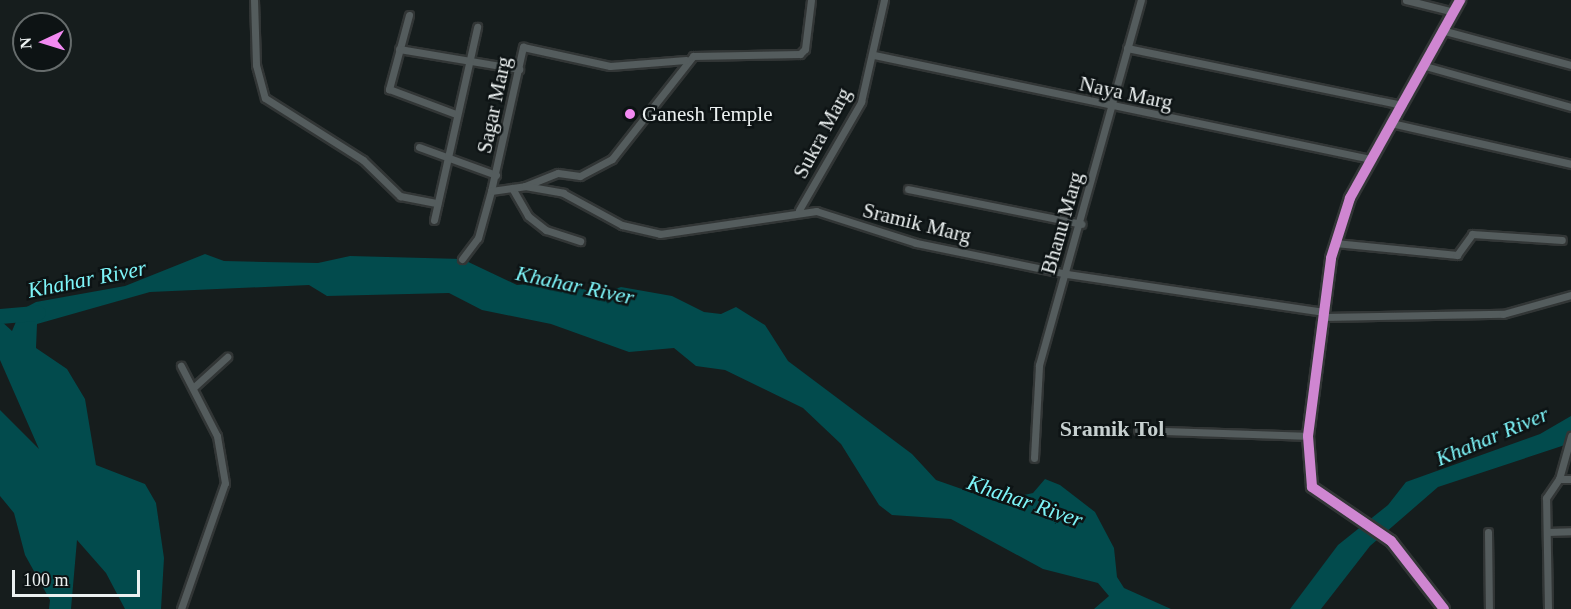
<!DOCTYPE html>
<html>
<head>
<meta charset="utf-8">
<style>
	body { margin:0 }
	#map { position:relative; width:1571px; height:609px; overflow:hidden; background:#161d1d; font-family:Georgia,serif }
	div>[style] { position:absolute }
	.water>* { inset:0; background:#024b4d }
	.river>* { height:15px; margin:-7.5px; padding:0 7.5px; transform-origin:7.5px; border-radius:7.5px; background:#024b4d }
	.roads { filter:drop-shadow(2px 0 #323636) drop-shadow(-2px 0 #323636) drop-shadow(0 2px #323636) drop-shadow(0 -2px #323636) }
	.minor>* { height:7px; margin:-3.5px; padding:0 3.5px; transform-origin:3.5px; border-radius:3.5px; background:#545c5d }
	.trunk>* { height:10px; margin:-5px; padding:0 5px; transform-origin:5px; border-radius:5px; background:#cf86d1 }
	.dots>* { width:16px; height:16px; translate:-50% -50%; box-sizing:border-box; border:3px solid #0d1314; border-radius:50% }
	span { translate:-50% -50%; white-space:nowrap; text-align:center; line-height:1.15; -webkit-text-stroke:5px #0d1314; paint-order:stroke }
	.street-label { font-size:21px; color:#ecf1f1 }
	.poi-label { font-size:21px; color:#ecf1f1 }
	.left { translate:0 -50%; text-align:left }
	.water-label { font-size:22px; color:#7ef5f9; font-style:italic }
	.neighbourhood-label { font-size:22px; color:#c7d0d0; font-weight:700 }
	.north { position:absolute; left:12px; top:12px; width:60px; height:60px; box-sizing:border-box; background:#0d1314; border:2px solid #666c6c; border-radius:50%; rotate:266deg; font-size:16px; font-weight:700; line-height:24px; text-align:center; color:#ecf1f1 }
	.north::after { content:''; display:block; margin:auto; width:21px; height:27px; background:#f38af2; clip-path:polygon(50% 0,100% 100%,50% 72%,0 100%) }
	.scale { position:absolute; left:12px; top:570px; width:128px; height:27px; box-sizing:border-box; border:3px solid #ecf1f1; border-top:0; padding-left:8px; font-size:18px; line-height:21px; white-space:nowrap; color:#ecf1f1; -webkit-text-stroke:4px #0d1314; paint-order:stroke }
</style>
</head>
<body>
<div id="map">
	<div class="water">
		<div style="clip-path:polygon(205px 254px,224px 261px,264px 262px,318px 263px,350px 256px,462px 259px,517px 285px,565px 281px,597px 295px,621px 287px,672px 296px,704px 312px,721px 314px,736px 307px,765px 325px,788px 361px,912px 454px,936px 480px,996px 501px,1033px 493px,1045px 479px,1060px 485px,1095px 512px,1114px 548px,1117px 577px,1124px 588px,1171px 609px,1094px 609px,1109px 596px,1098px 583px,1043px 569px,951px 519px,892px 515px,879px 505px,841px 444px,803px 408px,725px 370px,696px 366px,674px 348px,629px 352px,551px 324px,482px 310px,449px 293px,327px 296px,309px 285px,150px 292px,37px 324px,36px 348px,67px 369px,85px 399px,96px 465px,145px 484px,156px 503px,164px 558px,161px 609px,125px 609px,106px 573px,77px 540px,71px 609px,49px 609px,50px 600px,25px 555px,14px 513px,0 496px,0 410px,39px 449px,0 360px,0 320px,12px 331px,21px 310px,36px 302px,125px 286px)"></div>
		<div style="clip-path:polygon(1571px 416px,1571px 443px,1438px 487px,1370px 546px,1321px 609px,1290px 609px,1338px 545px,1388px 505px,1406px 482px,1540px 434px)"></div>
	</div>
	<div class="river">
		<div style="left:0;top:316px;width:38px;rotate:-5deg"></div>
	</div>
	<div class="roads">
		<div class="minor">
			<div style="left:254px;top:0;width:65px;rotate:88.2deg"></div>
			<div style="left:256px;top:65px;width:34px;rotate:75deg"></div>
			<div style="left:265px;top:98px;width:116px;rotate:32.3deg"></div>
			<div style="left:363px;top:160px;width:52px;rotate:44.2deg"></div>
			<div style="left:400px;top:196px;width:38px;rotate:11deg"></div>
			<div style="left:1406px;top:0;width:49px;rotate:14deg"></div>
			<div style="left:409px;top:15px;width:77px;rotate:105.1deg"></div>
			<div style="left:389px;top:89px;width:72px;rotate:20.5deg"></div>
			<div style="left:1445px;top:31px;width:131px;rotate:15.1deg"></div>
			<div style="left:1127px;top:48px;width:281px;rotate:11.7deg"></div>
			<div style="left:399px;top:49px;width:122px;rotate:9.5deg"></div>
			<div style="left:874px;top:55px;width:508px;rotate:11.82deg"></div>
			<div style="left:1425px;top:66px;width:152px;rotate:15.7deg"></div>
			<div style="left:1391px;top:123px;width:185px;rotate:12.8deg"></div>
			<div style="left:419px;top:147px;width:82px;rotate:20deg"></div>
			<div style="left:525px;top:186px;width:35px;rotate:-22deg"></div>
			<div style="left:558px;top:173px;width:22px;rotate:8deg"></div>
			<div style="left:580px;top:176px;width:36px;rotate:-28deg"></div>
			<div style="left:612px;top:159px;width:131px;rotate:-51.8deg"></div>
			<div style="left:693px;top:56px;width:107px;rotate:-1.1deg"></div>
			<div style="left:800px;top:54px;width:7px;rotate:-45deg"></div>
			<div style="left:805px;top:49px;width:49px;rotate:-83deg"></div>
			<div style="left:512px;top:188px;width:32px;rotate:60deg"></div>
			<div style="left:528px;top:216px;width:23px;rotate:38deg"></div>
			<div style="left:546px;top:230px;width:36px;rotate:18deg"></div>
			<div style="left:908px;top:189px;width:177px;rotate:11.4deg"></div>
			<div style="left:491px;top:191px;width:148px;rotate:-77.5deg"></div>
			<div style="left:523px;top:47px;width:89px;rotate:12.3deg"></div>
			<div style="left:610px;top:66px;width:76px;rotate:-4.5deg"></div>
			<div style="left:799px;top:210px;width:125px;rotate:-60.1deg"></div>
			<div style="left:861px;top:102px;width:105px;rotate:-77.3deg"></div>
			<div style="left:434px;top:220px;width:198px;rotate:-77.4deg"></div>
			<div style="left:1335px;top:243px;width:123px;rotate:5.6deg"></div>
			<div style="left:1457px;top:255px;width:26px;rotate:-54deg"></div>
			<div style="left:1472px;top:234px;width:90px;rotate:3.8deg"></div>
			<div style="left:462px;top:259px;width:26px;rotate:-53deg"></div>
			<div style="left:478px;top:238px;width:49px;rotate:-74.5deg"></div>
			<div style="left:491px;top:191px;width:34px;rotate:-8deg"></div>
			<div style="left:525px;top:186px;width:39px;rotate:10deg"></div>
			<div style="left:563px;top:193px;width:67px;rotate:28.5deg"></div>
			<div style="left:622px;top:225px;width:39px;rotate:13deg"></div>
			<div style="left:660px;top:234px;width:158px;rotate:-8.4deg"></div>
			<div style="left:816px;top:211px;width:105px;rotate:17.7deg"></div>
			<div style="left:916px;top:243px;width:154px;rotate:11.6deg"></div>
			<div style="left:1067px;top:274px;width:260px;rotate:8.4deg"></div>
			<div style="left:1323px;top:317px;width:180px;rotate:-1deg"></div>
			<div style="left:1503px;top:314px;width:71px;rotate:-15.6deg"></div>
			<div style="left:194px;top:387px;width:45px;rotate:-42.3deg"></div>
			<div style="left:1138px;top:430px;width:170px;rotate:2deg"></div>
			<div style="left:1034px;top:458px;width:93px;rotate:-86.9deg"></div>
			<div style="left:1039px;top:365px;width:379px;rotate:-74.4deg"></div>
			<div style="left:1559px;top:479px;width:12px"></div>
			<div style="left:1488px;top:532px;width:77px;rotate:89.3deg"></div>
			<div style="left:1547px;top:532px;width:24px;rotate:-2deg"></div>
			<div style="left:181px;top:609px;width:133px;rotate:-70.8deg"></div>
			<div style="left:225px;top:483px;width:48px;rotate:-99.7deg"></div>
			<div style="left:217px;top:436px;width:79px;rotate:-117.2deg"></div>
			<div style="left:1548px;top:609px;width:111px;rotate:-91deg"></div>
			<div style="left:1546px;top:498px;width:23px;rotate:-56deg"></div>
			<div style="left:1559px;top:479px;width:45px;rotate:-74.4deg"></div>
		</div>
		<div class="trunk">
			<div style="left:1444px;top:609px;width:86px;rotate:-127.9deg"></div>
			<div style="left:1391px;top:541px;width:96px;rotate:-145.6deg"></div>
			<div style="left:1312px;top:487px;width:51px;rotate:-94.5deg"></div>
			<div style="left:1308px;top:436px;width:179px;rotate:-82.6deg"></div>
			<div style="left:1331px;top:258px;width:63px;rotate:-72.4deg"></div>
			<div style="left:1350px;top:198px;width:227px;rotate:-60.9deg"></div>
		</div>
	</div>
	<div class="dots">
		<div style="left:630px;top:114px;background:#f38af2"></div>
	</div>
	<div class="street-label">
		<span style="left:1126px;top:93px;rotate:12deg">Naya Marg</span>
		<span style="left:494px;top:105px;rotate:-78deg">Sagar Marg</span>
		<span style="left:822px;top:133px;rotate:-62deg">Sukra Marg</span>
		<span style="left:917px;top:223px;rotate:14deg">Sramik Marg</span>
		<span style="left:1062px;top:223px;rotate:-74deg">Bhanu Marg</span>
	</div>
	<div class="poi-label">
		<span class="left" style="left:642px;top:114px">Ganesh Temple</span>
	</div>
	<div class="water-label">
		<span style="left:87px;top:279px;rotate:-11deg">Khahar River</span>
		<span style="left:575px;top:285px;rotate:12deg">Khahar River</span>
		<span style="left:1492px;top:436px;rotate:-23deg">Khahar River</span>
		<span style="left:1025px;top:501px;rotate:19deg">Khahar River</span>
	</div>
	<div class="neighbourhood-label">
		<span style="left:1112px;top:429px">Sramik Tol</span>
	</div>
	<div class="north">N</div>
	<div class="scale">100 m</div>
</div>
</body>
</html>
